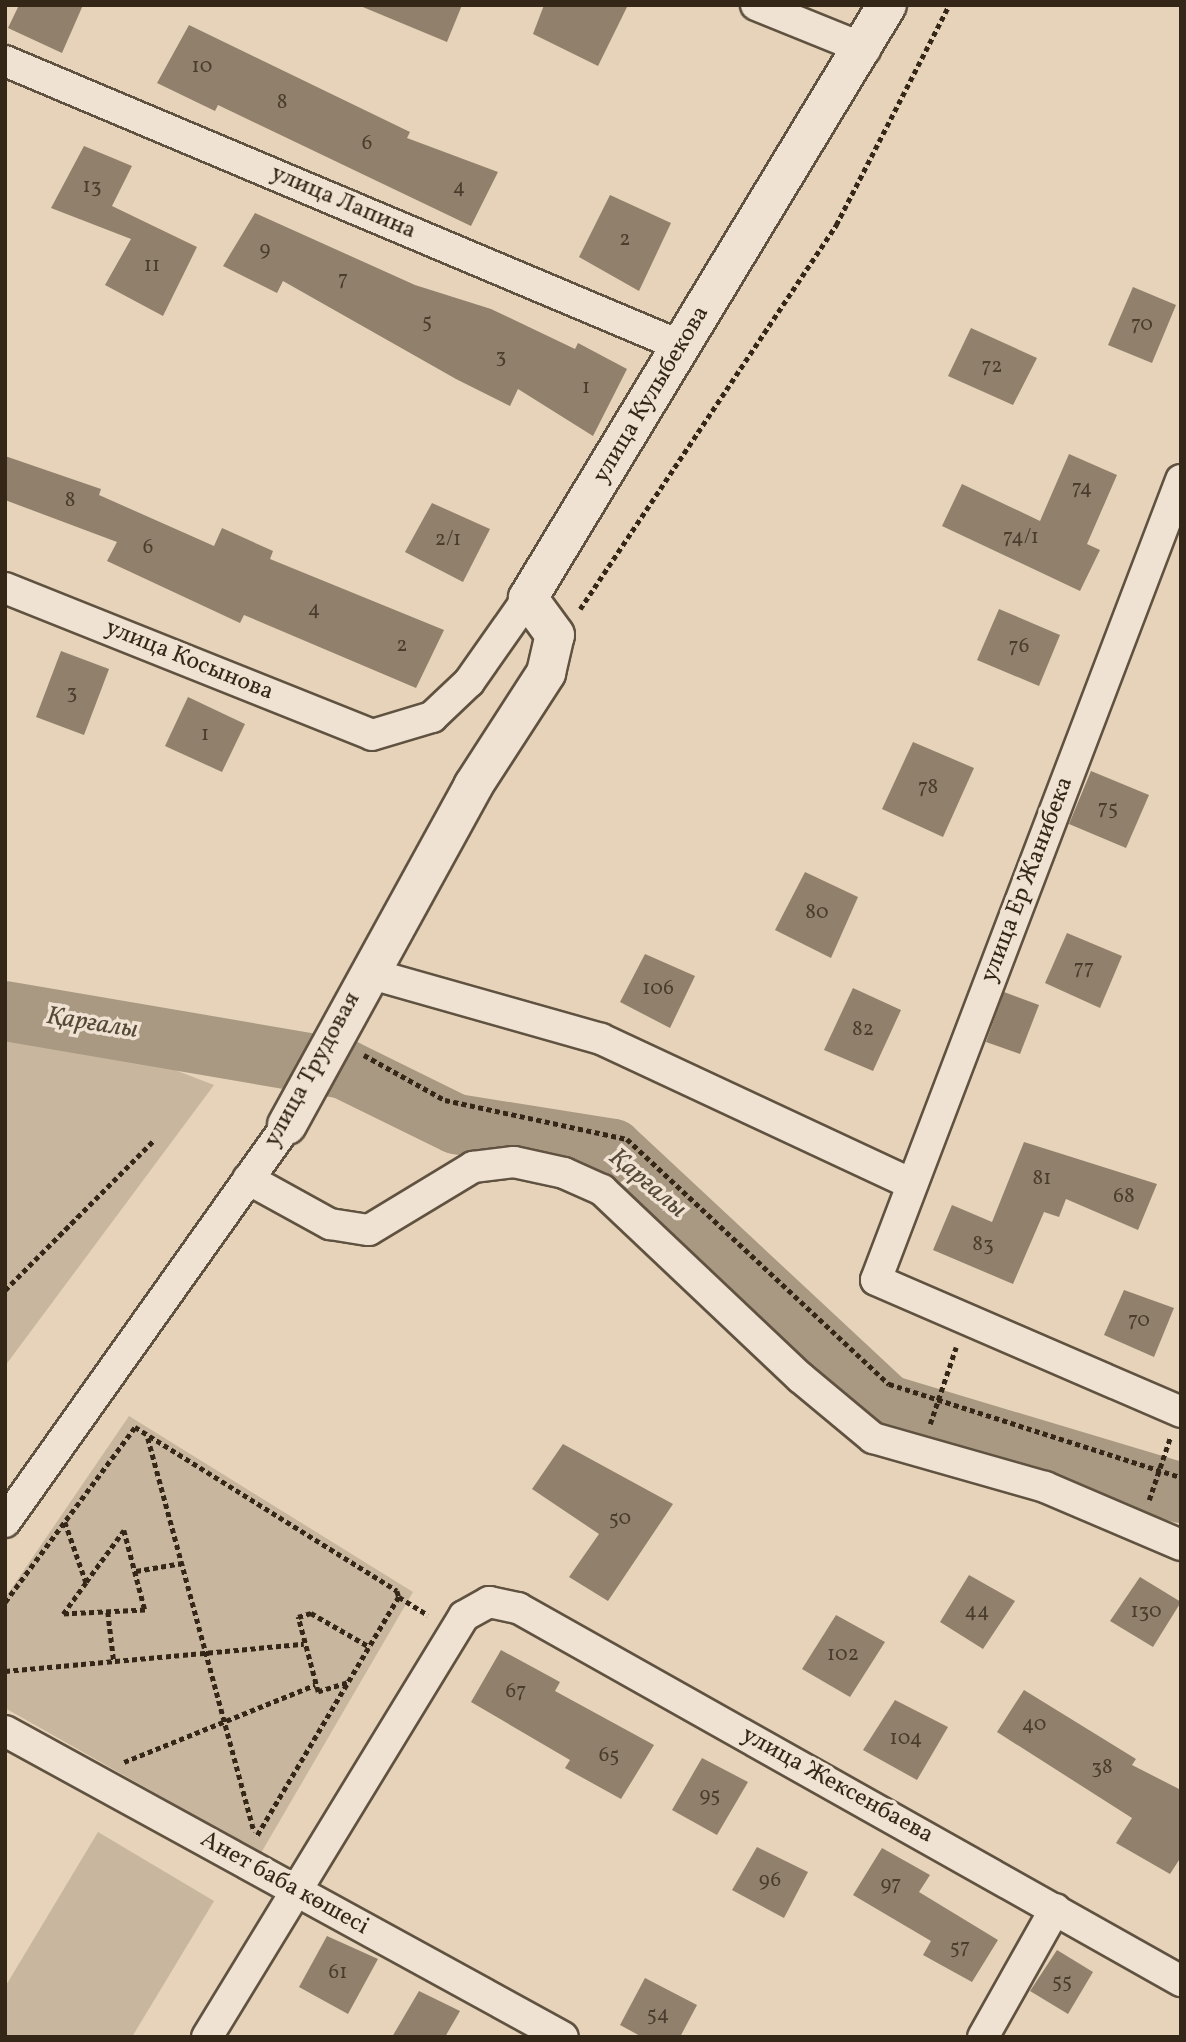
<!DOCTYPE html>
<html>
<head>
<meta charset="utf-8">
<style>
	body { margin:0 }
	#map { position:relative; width:1186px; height:2042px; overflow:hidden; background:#e6d3b9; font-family:Vollkorn,serif }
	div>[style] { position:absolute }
	.green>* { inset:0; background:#c8b69e }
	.river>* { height:60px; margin:-30px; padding:0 30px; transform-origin:30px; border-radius:30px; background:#a99982 }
	.building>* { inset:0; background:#91806c }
	.path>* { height:4.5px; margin-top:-2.25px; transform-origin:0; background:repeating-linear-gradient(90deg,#342718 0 5px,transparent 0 8.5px) }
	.roads { filter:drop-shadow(2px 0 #605240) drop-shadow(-2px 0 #605240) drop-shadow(0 2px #605240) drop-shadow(0 -2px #605240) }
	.street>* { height:30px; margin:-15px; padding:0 15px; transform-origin:15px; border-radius:15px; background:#efe2d2 }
	.secondary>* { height:38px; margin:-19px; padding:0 19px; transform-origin:19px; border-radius:19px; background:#efe2d2 }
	span { translate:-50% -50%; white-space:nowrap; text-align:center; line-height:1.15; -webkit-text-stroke:7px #efe2d2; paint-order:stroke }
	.number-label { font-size:21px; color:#4b3d2d }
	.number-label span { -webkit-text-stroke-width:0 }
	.street-label { font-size:24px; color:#342718 }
	.water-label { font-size:26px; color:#574938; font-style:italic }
	.frame { position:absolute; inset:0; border:7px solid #342718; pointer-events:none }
</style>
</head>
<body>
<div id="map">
	<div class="green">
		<div style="clip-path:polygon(5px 1029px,99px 1041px,214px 1085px,5px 1366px)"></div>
		<div style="clip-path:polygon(129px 1416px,413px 1592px,261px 1853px,5px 1708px,5px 1598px)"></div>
		<div style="clip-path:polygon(98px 1832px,214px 1901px,132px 2037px,5px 2037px,5px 1987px)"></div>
	</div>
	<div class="river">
		<div style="left:5px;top:1011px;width:344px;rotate:9.7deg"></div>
		<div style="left:344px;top:1069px;width:125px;rotate:26.2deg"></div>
		<div style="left:456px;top:1124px;width:159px;rotate:9deg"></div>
		<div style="left:613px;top:1149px;width:376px;rotate:43deg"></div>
		<div style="left:888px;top:1405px;width:306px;rotate:16.7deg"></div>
	</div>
	<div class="building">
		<div style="clip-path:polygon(19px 5px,83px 5px,62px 53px,8px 28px)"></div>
		<div style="clip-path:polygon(358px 5px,462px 5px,447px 42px)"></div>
		<div style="clip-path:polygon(544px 5px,628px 5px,598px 66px,533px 34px)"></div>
		<div style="clip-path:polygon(189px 25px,410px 132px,407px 138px,498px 172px,471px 226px,218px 105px,215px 111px,157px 83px)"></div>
		<div style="clip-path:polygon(84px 146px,132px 166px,112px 206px,197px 247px,163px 316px,105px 285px,131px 239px,51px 208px)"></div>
		<div style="clip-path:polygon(610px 195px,671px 223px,639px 291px,579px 257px)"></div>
		<div style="clip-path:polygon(255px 213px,415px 285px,491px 309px,575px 349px,578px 343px,627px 369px,593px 436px,518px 389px,510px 406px,456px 379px,283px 281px,277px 293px,223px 266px)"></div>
		<div style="clip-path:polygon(1133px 287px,1176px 305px,1152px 363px,1108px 345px)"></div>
		<div style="clip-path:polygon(971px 328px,1037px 358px,1013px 405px,948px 376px)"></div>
		<div style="clip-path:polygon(1069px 454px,1117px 475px,1087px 544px,1100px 550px,1080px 591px,942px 526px,962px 484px,1040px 521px)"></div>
		<div style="clip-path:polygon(5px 456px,101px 489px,99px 495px,214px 546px,222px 528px,273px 551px,270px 559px,444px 630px,416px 688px,244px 615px,240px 623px,107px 561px,117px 542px,5px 500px)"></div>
		<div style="clip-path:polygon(432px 503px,490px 529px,463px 582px,405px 552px)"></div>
		<div style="clip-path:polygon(999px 609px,1060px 635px,1039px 686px,977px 660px)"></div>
		<div style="clip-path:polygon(61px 651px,109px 669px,84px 735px,36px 717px)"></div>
		<div style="clip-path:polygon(188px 697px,245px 724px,222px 772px,165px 746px)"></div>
		<div style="clip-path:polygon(913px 742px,974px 768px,943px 837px,882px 809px)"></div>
		<div style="clip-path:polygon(1091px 771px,1149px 795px,1126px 848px,1069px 824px)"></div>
		<div style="clip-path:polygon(805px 872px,858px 897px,831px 958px,775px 930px)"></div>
		<div style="clip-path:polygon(1067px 933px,1122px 956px,1100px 1008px,1045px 983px)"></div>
		<div style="clip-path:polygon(645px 954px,695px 976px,670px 1028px,620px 1002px)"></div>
		<div style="clip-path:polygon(853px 988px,901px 1010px,873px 1071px,824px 1050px)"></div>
		<div style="clip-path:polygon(1004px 992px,1039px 1005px,1020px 1054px,986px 1042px)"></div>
		<div style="clip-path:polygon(1024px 1142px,1157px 1184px,1138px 1230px,1066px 1199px,1059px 1217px,1044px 1212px,1013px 1284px,933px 1250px,952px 1205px,992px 1222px)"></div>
		<div style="clip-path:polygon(1124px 1290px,1174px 1308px,1154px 1357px,1104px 1335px)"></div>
		<div style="clip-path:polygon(563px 1444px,673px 1504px,608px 1601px,569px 1577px,599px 1534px,532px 1489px)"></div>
		<div style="clip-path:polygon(969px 1575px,1015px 1601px,983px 1649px,940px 1622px)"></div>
		<div style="clip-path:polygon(1140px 1577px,1181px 1602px,1153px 1647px,1110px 1621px)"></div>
		<div style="clip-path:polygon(836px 1615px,885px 1642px,850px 1697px,802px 1669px)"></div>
		<div style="clip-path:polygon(501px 1650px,560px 1682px,555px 1691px,654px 1745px,621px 1799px,565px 1768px,570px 1760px,471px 1702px)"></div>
		<div style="clip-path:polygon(1024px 1690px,1136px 1759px,1132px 1765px,1181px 1790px,1181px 1857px,1170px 1874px,1116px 1843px,1132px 1818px,997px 1732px)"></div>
		<div style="clip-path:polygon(895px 1700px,948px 1727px,917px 1780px,863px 1750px)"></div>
		<div style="clip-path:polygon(702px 1758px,748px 1782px,717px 1835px,672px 1810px)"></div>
		<div style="clip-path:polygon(757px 1847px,808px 1872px,784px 1918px,732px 1890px)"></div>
		<div style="clip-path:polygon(882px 1848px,930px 1875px,919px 1892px,998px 1940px,972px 1982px,923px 1955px,931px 1941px,853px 1895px)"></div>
		<div style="clip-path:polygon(327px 1936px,378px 1959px,348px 2014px,299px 1987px)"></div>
		<div style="clip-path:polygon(1057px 1950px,1093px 1972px,1068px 2014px,1030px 1991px)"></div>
		<div style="clip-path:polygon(645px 1978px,697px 2005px,680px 2037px,642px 2037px,620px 2025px)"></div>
		<div style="clip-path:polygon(419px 1991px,460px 2011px,445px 2037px,392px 2037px)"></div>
	</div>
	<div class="path">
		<div style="left:580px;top:609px;width:462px;rotate:-56.3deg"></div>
		<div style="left:836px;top:225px;width:247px;rotate:-62.8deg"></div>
		<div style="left:364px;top:1055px;width:93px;rotate:29.1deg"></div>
		<div style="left:445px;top:1100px;width:186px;rotate:12.1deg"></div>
		<div style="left:627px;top:1139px;width:359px;rotate:43.1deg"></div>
		<div style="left:889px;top:1384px;width:306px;rotate:17.7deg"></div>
		<div style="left:5px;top:1290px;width:210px;rotate:-45.2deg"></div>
		<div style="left:930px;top:1424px;width:81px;rotate:-71.3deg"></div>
		<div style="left:148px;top:1438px;width:408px;rotate:74.9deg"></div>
		<div style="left:1149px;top:1500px;width:65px;rotate:-71.3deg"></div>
		<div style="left:65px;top:1522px;width:64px;rotate:70.7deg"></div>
		<div style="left:124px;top:1530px;width:83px;rotate:75.3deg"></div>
		<div style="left:145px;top:1610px;width:82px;rotate:177.2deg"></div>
		<div style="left:63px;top:1614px;width:39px;rotate:-54deg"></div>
		<div style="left:86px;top:1582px;width:64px;rotate:-53.8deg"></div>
		<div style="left:136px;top:1571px;width:47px;rotate:-9.9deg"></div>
		<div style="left:399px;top:1597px;width:34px;rotate:32deg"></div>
		<div style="left:5px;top:1602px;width:218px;rotate:-53.4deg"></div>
		<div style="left:135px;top:1427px;width:309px;rotate:32deg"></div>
		<div style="left:397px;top:1591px;width:6px;rotate:72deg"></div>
		<div style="left:399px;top:1597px;width:278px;rotate:120.7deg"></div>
		<div style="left:108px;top:1612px;width:50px;rotate:83.2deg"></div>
		<div style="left:5px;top:1671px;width:300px;rotate:-5.2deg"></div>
		<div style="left:347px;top:1683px;width:30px;rotate:163deg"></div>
		<div style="left:318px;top:1692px;width:78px;rotate:-104.9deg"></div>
		<div style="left:298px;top:1617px;width:14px;rotate:-17deg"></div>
		<div style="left:311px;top:1613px;width:68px;rotate:30deg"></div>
		<div style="left:124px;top:1762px;width:206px;rotate:-22deg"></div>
	</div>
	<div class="roads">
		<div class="street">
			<div style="left:756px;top:5px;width:118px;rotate:22deg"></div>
			<div style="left:5px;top:61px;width:734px;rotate:22.86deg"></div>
			<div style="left:1181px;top:480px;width:856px;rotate:110.87deg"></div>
			<div style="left:876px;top:1280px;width:332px;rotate:23.4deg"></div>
			<div style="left:5px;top:588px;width:395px;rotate:21.8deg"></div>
			<div style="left:372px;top:735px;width:63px;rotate:-16.7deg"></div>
			<div style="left:432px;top:717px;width:51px;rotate:-43.4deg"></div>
			<div style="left:469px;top:682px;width:103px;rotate:-54.9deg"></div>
			<div style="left:368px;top:973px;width:242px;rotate:15.8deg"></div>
			<div style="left:601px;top:1039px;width:343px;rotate:25deg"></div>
			<div style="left:248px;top:1179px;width:94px;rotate:28.8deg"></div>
			<div style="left:330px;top:1224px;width:39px;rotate:9deg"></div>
			<div style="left:369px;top:1230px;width:122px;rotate:-31.2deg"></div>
			<div style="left:473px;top:1167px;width:41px;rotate:-7deg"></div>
			<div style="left:514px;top:1162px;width:51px;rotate:12.4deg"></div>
			<div style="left:564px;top:1173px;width:42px;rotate:24.1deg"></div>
			<div style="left:602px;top:1190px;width:274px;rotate:43.4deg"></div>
			<div style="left:801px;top:1378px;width:94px;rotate:39.8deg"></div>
			<div style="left:873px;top:1438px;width:179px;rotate:15.9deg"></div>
			<div style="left:1045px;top:1487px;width:148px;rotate:23.1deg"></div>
			<div style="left:5px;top:1522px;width:487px;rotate:-54.6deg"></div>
			<div style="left:5px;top:1731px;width:636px;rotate:28.74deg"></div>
			<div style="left:207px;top:2037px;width:493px;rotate:-58.6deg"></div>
			<div style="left:464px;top:1616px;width:29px;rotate:-29deg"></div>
			<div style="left:489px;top:1602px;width:30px;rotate:12deg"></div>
			<div style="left:518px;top:1608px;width:761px;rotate:29.36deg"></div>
			<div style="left:983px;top:2037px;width:147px;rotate:-60.6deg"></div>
		</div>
		<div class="secondary">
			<div style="left:287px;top:1125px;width:387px;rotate:-61.2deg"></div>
			<div style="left:473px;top:786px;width:135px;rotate:-57.1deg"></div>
			<div style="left:546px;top:673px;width:39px;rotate:-77deg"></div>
			<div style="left:555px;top:635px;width:46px;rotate:-126.1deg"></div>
			<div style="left:528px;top:598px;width:693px;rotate:-58.81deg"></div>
		</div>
	</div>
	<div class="number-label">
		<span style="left:202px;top:67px">10</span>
		<span style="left:282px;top:103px">8</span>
		<span style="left:367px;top:144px">6</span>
		<span style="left:92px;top:187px">13</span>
		<span style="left:459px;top:188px">4</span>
		<span style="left:625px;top:240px">2</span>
		<span style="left:265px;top:250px">9</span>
		<span style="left:152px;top:266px">11</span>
		<span style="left:343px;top:280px">7</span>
		<span style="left:427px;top:322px">5</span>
		<span style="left:1142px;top:325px">70</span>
		<span style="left:501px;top:357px">3</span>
		<span style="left:992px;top:367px">72</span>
		<span style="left:586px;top:388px">1</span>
		<span style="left:1082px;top:489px">74</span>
		<span style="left:70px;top:501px">8</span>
		<span style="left:1021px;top:538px">74/1</span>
		<span style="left:448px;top:540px">2/1</span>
		<span style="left:148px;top:548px">6</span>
		<span style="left:314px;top:610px">4</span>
		<span style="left:402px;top:646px">2</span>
		<span style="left:1019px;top:647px">76</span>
		<span style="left:72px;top:693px">3</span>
		<span style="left:205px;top:735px">1</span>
		<span style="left:928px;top:788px">78</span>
		<span style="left:1108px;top:809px">75</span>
		<span style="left:817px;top:913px">80</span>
		<span style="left:1084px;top:969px">77</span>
		<span style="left:658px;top:989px">106</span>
		<span style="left:863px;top:1030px">82</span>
		<span style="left:1042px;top:1179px">81</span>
		<span style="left:1124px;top:1197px">68</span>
		<span style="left:983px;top:1245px">83</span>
		<span style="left:1139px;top:1321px">70</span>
		<span style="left:620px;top:1519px">50</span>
		<span style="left:977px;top:1612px">44</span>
		<span style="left:1146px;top:1612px">130</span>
		<span style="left:843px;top:1655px">102</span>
		<span style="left:516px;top:1692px">67</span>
		<span style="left:1034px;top:1725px">40</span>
		<span style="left:906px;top:1739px">104</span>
		<span style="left:609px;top:1756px">65</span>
		<span style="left:1102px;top:1768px">38</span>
		<span style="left:710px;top:1796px">95</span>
		<span style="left:770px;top:1881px">96</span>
		<span style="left:891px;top:1885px">97</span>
		<span style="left:960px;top:1948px">57</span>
		<span style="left:338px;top:1973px">61</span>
		<span style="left:1062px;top:1982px">55</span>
		<span style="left:658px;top:2015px">54</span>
	</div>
	<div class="street-label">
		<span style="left:343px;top:203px;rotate:23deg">улица Лапина</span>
		<span style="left:652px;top:395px;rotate:-59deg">улица Кулыбекова</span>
		<span style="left:189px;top:661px;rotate:22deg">улица Косынова</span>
		<span style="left:1028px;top:880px;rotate:-69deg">улица Ер Жанибека</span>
		<span style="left:313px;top:1070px;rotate:-61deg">улица Трудовая</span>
		<span style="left:837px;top:1786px;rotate:29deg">улица Жексенбаева</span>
		<span style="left:284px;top:1884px;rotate:29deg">Анет баба көшесі</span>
	</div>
	<div class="water-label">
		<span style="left:92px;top:1024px;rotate:9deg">Қарғалы</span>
		<span style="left:647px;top:1184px;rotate:40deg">Қарғалы</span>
	</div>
	<div class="frame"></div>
</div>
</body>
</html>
